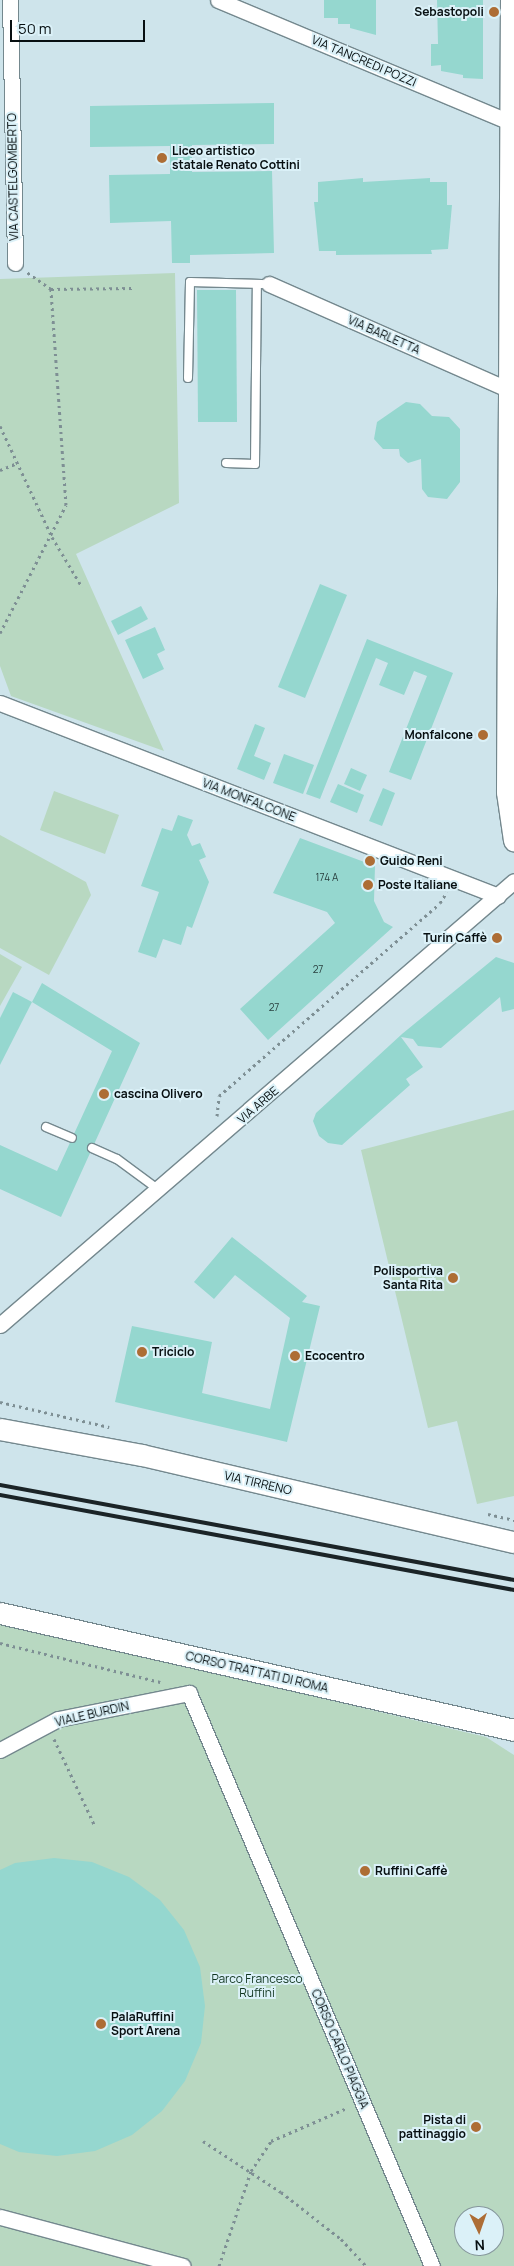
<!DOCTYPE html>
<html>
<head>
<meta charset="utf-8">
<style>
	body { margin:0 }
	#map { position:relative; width:514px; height:2266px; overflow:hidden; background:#cee4eb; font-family:Manrope,sans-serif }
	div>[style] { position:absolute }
	.green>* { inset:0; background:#b8d8c1 }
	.building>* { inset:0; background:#95d7cf }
	.path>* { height:3px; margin-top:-1.5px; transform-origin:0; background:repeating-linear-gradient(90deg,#7e8f94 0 2.5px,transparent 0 6.5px) }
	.roads { filter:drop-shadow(1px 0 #74888e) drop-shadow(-1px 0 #74888e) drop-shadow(0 1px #74888e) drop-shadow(0 -1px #74888e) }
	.lane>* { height:8px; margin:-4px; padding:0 4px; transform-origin:4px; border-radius:4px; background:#fff }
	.street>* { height:15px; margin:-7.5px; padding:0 7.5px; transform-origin:7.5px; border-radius:7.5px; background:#fff }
	.secondary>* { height:21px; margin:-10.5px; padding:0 10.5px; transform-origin:10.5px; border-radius:10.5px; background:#fff }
	.rail>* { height:4px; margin:-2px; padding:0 2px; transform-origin:2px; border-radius:2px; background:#1b2427 }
	.dots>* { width:14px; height:14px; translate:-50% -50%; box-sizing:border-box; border:2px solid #dbf1f8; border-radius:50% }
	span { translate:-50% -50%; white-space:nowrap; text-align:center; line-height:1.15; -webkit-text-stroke:4px #dbf1f8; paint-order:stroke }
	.number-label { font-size:10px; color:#2a4140 }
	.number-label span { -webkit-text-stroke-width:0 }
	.poi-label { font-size:12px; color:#070f11; font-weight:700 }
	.right { translate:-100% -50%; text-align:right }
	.left { translate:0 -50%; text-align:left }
	.street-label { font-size:12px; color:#070f11 }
	.park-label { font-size:12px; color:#113620 }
	.north { position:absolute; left:454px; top:2206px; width:50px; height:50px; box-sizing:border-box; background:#dbf1f8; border:1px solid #86979c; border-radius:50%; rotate:177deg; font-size:14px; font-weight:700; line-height:20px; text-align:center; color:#070f11 }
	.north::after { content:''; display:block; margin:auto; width:18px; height:22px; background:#ad6d35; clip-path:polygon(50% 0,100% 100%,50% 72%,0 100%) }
	.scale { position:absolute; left:10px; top:20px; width:135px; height:22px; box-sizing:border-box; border:2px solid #070f11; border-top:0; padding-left:6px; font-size:15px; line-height:18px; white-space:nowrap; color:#070f11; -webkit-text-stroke:4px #dbf1f8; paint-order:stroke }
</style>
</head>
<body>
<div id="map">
	<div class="green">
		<div style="clip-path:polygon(175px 273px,179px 503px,76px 554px,164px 751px,11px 696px,0 666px,0 279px)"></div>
		<div style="clip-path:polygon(54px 791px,119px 815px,105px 854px,40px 830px)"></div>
		<div style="clip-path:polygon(0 835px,86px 882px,91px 895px,49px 975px,0 948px)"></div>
		<div style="clip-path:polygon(0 954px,22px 967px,0 1006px)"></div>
		<div style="clip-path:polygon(514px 1110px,514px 1496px,477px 1504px,457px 1421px,428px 1428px,361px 1150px)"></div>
		<div style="clip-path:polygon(evenodd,0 1620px,119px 1645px,197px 1669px,486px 1737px,514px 1755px,514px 2266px,0 2266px,0 1620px,464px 2216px,494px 2216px,494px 2246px,464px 2246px,464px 2216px)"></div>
	</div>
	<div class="building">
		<div style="clip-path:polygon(324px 0,376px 0,376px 35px,350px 28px,350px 24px,338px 24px,338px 18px,324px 18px)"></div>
		<div style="clip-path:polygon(437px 0,483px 0,483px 79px,463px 78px,463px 75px,441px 71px,441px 65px,431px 66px,431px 44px,438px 44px)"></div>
		<div style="clip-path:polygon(274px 103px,274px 144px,192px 145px,192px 172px,272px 171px,274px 253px,190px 255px,190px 263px,172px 263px,171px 221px,110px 223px,109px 175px,170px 174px,170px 146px,90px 147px,90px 106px)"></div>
		<div style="clip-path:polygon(363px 178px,363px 182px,430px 178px,430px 182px,447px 182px,447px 205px,452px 205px,448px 249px,431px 250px,432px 254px,336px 255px,336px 251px,319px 251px,314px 202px,318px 202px,318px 182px)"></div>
		<div style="clip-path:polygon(197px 290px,236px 290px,237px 422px,198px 422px)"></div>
		<div style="clip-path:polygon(406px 402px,420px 404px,432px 416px,449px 417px,460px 429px,460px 482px,447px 499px,428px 497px,422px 489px,421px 459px,408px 463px,400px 456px,399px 449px,383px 449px,374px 439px,377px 422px)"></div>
		<div style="clip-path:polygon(320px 584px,347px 595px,305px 698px,278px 687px)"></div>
		<div style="clip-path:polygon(141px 606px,148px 619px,118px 635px,111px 621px)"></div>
		<div style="clip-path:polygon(155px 627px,165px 650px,157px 654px,164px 669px,143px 679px,125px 640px)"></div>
		<div style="clip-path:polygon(367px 639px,453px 673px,411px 780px,389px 772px,427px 676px,414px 671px,404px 695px,379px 685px,388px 663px,376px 658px,320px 799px,306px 794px)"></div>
		<div style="clip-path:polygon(255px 724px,265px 728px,254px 756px,271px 763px,264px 780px,237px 769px)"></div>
		<div style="clip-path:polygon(284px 754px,314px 765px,303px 794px,273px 783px)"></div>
		<div style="clip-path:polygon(351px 768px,367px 775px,360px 791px,344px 784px)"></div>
		<div style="clip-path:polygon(338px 784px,364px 795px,357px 813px,330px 802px)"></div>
		<div style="clip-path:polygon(383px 788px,395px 793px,382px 826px,369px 821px)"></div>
		<div style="clip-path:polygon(178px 815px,193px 820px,187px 835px,192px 846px,200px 843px,206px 857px,199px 860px,209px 882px,192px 928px,187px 926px,181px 945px,163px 939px,156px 958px,138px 952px,159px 892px,141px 886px,162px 828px,172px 831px)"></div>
		<div style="clip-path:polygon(300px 838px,375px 866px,374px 901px,384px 922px,393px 927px,268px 1040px,240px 1009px,335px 923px,327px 912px,273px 893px)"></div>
		<div style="clip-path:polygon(496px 957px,514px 963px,514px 1009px,502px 1012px,500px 997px,441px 1048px,418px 1046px,413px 1039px,401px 1037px,423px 1067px,406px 1079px,410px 1085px,342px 1145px,328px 1143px,319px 1136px,313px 1121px,316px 1113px,402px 1034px)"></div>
		<div style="clip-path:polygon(42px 983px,140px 1043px,61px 1217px,0 1189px,0 1145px,57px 1171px,112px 1051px,32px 1002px)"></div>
		<div style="clip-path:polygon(13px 992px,32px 1002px,0 1065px,0 1018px)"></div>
		<div style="clip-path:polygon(232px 1237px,307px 1296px,302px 1302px,320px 1306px,287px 1442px,115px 1402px,132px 1326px,212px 1342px,202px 1393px,270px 1409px,290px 1318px,235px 1275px,214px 1299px,194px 1282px)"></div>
		<div style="clip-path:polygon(54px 1858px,92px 1862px,129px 1877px,160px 1900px,184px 1930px,200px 1967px,205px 2006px,201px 2043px,185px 2081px,162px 2111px,132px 2135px,95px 2151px,57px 2156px,19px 2152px,0 2144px,0 1870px,15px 1863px)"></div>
	</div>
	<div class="path">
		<div style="left:51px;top:289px;width:82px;rotate:-0.7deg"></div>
		<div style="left:0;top:426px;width:123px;rotate:64.9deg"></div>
		<div style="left:52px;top:537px;width:58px;rotate:59deg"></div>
		<div style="left:0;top:470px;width:18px;rotate:-22deg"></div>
		<div style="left:0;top:633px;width:144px;rotate:-62.7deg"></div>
		<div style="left:66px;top:505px;width:217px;rotate:-94deg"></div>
		<div style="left:51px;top:289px;width:29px;rotate:-145deg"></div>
		<div style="left:217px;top:1116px;width:20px;rotate:-84deg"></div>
		<div style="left:219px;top:1096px;width:293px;rotate:-41.1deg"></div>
		<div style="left:440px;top:903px;width:13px;rotate:-58deg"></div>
		<div style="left:0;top:1402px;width:112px;rotate:12.9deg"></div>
		<div style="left:488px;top:1514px;width:27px;rotate:13deg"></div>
		<div style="left:0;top:1643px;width:165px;rotate:13.7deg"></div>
		<div style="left:54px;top:1739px;width:94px;rotate:64.8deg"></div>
		<div style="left:203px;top:2141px;width:93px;rotate:33.2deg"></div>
		<div style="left:281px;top:2192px;width:76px;rotate:38.1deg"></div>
		<div style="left:341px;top:2239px;width:37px;rotate:47deg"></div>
		<div style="left:219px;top:2266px;width:100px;rotate:-71.4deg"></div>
		<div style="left:251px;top:2171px;width:36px;rotate:-56deg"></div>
		<div style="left:271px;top:2141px;width:83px;rotate:-23.5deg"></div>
	</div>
	<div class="roads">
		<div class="lane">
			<div style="left:188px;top:378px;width:96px;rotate:-88.8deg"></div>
			<div style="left:190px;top:282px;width:72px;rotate:1.6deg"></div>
			<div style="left:226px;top:463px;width:29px;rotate:2deg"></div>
			<div style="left:255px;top:464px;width:180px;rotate:-89.4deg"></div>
			<div style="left:46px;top:1127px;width:28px;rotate:23deg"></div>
			<div style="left:92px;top:1148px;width:27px;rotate:24deg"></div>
			<div style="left:117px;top:1159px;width:52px;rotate:36.4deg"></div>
		</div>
		<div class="street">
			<div style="left:10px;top:0;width:263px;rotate:88.9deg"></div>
			<div style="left:218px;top:0;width:316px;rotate:22.7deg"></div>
			<div style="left:269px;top:284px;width:262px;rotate:23.8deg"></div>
			<div style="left:0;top:703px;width:534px;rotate:21.18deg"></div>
			<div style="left:0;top:1325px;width:679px;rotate:-40.82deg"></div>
			<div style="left:0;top:1750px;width:66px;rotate:-28.1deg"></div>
			<div style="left:58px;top:1719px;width:134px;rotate:-11.2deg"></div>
			<div style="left:189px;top:1693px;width:622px;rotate:67.02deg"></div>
			<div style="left:0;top:2217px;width:189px;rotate:15deg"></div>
		</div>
		<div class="secondary">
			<div style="left:511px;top:0;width:792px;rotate:90.29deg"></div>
			<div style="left:507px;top:792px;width:49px;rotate:81.7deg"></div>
			<div style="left:0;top:1429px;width:144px;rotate:10.4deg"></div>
			<div style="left:142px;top:1455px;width:382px;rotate:13.2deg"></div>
			<div style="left:0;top:1613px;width:527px;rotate:12.82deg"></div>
		</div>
	</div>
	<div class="rail">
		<div style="left:0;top:1485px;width:523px;rotate:10.47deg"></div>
		<div style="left:0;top:1495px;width:523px;rotate:10.47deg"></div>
	</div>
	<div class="dots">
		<div style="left:494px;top:12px;background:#ad6d35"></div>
		<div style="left:162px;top:158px;background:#ad6d35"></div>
		<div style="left:483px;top:735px;background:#ad6d35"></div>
		<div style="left:370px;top:861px;background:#ad6d35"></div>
		<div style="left:368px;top:885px;background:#ad6d35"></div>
		<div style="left:497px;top:938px;background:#ad6d35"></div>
		<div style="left:104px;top:1094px;background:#ad6d35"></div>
		<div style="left:453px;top:1278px;background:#ad6d35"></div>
		<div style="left:142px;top:1352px;background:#ad6d35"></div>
		<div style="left:295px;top:1356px;background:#ad6d35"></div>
		<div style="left:365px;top:1871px;background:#ad6d35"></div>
		<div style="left:101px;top:2024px;background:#ad6d35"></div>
		<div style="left:476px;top:2127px;background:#ad6d35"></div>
	</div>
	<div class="number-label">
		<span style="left:327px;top:878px">174 A</span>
		<span style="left:318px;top:970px">27</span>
		<span style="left:274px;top:1008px">27</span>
	</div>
	<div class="poi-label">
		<span class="right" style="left:484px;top:12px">Sebastopoli</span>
		<span class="left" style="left:172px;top:158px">Liceo artistico<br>statale Renato Cottini</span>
		<span class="right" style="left:473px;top:735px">Monfalcone</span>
		<span class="left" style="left:380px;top:861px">Guido Reni</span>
		<span class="left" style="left:378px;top:885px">Poste Italiane</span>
		<span class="right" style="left:487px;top:938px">Turin Caffè</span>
		<span class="left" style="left:114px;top:1094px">cascina Olivero</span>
		<span class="right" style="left:443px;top:1278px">Polisportiva<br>Santa Rita</span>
		<span class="left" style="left:152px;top:1352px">Triciclo</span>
		<span class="left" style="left:305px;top:1356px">Ecocentro</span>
		<span class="left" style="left:375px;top:1871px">Ruffini Caffè</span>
		<span class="left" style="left:111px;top:2024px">PalaRuffini<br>Sport Arena</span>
		<span class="right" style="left:466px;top:2127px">Pista di<br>pattinaggio</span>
	</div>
	<div class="street-label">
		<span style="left:364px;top:61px;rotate:23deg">VIA TANCREDI POZZI</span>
		<span style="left:13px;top:177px;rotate:-91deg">VIA CASTELGOMBERTO</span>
		<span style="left:384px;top:335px;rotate:24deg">VIA BARLETTA</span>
		<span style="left:249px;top:800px;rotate:21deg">VIA MONFALCONE</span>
		<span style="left:258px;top:1105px;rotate:-41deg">VIA ARBE</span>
		<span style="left:258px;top:1483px;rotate:13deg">VIA TIRRENO</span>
		<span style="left:257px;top:1672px;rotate:13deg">CORSO TRATTATI DI ROMA</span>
		<span style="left:92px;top:1714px;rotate:-13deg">VIALE BURDIN</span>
		<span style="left:340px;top:2049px;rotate:67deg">CORSO CARLO PIAGGIA</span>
	</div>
	<div class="park-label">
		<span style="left:257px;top:1986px">Parco Francesco<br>Ruffini</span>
	</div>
	<div class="north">N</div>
	<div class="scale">50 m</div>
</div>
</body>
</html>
